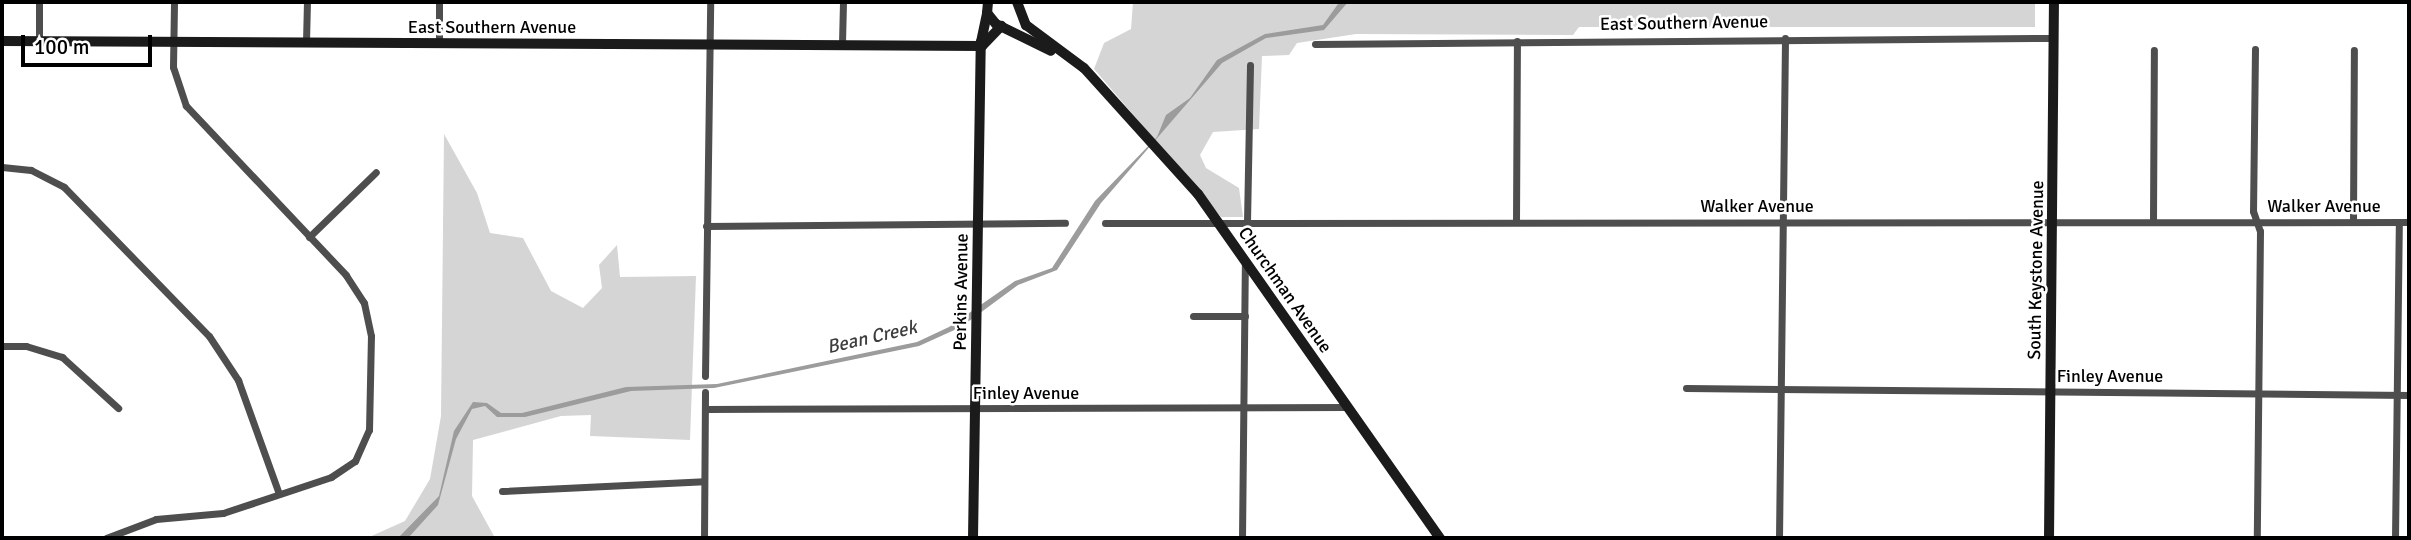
<!DOCTYPE html>
<html>
<head>
<meta charset="utf-8">
<style>
	body { margin:0 }
	#map { position:relative; width:2411px; height:540px; overflow:hidden; background:#fff; font-family:Signika,sans-serif }
	div>[style] { position:absolute }
	.green>* { inset:0; background:#d5d5d5 }
	.water>* { inset:0; background:#9c9c9c }
	.street>* { height:7px; margin:-3.5px; padding:0 3.5px; transform-origin:3.5px; border-radius:3.5px; background:#4e4e4e }
	.secondary>* { height:10px; margin:-5px; padding:0 5px; transform-origin:5px; border-radius:5px; background:#1b1b1b }
	span { translate:-50% -50%; white-space:nowrap; text-align:center; line-height:1.15; -webkit-text-stroke:5px #fff; paint-order:stroke }
	.street-label { font-size:18px; color:#000 }
	.water-label { font-size:19px; color:#3d3d3d; font-style:italic }
	.frame { position:absolute; inset:0; border:4px solid #000; pointer-events:none }
	.scale { position:absolute; left:21px; top:35px; width:131px; height:32px; box-sizing:border-box; border:4px solid #000; border-top:0; padding-left:9px; font-size:21px; line-height:24px; white-space:nowrap; color:#000; -webkit-text-stroke:5px #fff; paint-order:stroke }
</style>
</head>
<body>
<div id="map">
	<div class="green">
		<div style="clip-path:polygon(1133px 2px,2035px 2px,2035px 27px,1579px 27px,1573px 35px,1356px 34px,1297px 43px,1289px 55px,1262px 56px,1259px 129px,1213px 132px,1200px 155px,1206px 168px,1239px 188px,1243px 217px,1221px 217px,1094px 69px,1104px 43px,1131px 29px)"></div>
		<div style="clip-path:polygon(444px 134px,477px 193px,490px 233px,523px 238px,551px 291px,583px 308px,602px 288px,599px 265px,617px 245px,620px 277px,696px 276px,690px 440px,590px 436px,591px 415px,561px 416px,473px 440px,472px 496px,495px 538px,367px 538px,405px 521px,430px 479px,441px 416px)"></div>
	</div>
	<div class="water">
		<div style="clip-path:polygon(1348px 2px,1324px 30px,1266px 38px,1222px 63px,1101px 203px,1057px 270px,1018px 285px,961px 327px,919px 346px,714px 388px,631px 391px,525px 417px,497px 417px,485px 406px,472px 409px,456px 439px,438px 505px,409px 537px,398px 538px,439px 496px,454px 431px,473px 402px,487px 403px,501px 413px,522px 413px,626px 387px,717px 384px,917px 342px,949px 327px,1015px 281px,1052px 268px,1095px 201px,1157px 137px,1166px 115px,1190px 98px,1217px 60px,1265px 34px,1323px 25px,1338px 4px)"></div>
	</div>
	<div class="street">
		<div style="left:39px;top:41px;width:39px;rotate:-90deg"></div>
		<div style="left:306px;top:42px;width:40px;rotate:-88.6deg"></div>
		<div style="left:439px;top:43px;width:41px;rotate:-90deg"></div>
		<div style="left:842px;top:43px;width:41px;rotate:-88.6deg"></div>
		<div style="left:1315px;top:44px;width:739px;rotate:-0.47deg"></div>
		<div style="left:2255px;top:49px;width:162px;rotate:90.7deg"></div>
		<div style="left:2253px;top:211px;width:21px;rotate:71deg"></div>
		<div style="left:2260px;top:231px;width:307px;rotate:90.6deg"></div>
		<div style="left:2px;top:167px;width:29px;rotate:6deg"></div>
		<div style="left:31px;top:170px;width:37px;rotate:27deg"></div>
		<div style="left:64px;top:187px;width:208px;rotate:45.8deg"></div>
		<div style="left:209px;top:336px;width:53px;rotate:56.6deg"></div>
		<div style="left:238px;top:380px;width:121px;rotate:70.2deg"></div>
		<div style="left:2153px;top:221px;width:171px;rotate:-89.7deg"></div>
		<div style="left:1247px;top:222px;width:157px;rotate:-88.9deg"></div>
		<div style="left:1516px;top:222px;width:181px;rotate:-89.7deg"></div>
		<div style="left:2353px;top:222px;width:172px;rotate:-89.7deg"></div>
		<div style="left:1105px;top:223px;width:1304px;rotate:-0.04deg"></div>
		<div style="left:706px;top:226px;width:359px;rotate:-0.5deg"></div>
		<div style="left:309px;top:237px;width:93px;rotate:-44.1deg"></div>
		<div style="left:1193px;top:316px;width:52px"></div>
		<div style="left:2px;top:346px;width:24px"></div>
		<div style="left:26px;top:346px;width:38px;rotate:17deg"></div>
		<div style="left:62px;top:357px;width:76px;rotate:42.3deg"></div>
		<div style="left:705px;top:376px;width:374px;rotate:-89.2deg"></div>
		<div style="left:1686px;top:388px;width:723px;rotate:0.55deg"></div>
		<div style="left:705px;top:409px;width:643px;rotate:-0.18deg"></div>
		<div style="left:502px;top:491px;width:202px;rotate:-2.8deg"></div>
		<div style="left:106px;top:538px;width:53px;rotate:-20.8deg"></div>
		<div style="left:156px;top:519px;width:67px;rotate:-5.1deg"></div>
		<div style="left:223px;top:513px;width:114px;rotate:-18.4deg"></div>
		<div style="left:331px;top:477px;width:29px;rotate:-34deg"></div>
		<div style="left:355px;top:461px;width:34px;rotate:-66deg"></div>
		<div style="left:369px;top:430px;width:94px;rotate:-88.8deg"></div>
		<div style="left:371px;top:336px;width:34px;rotate:-102deg"></div>
		<div style="left:364px;top:303px;width:33px;rotate:-123deg"></div>
		<div style="left:346px;top:275px;width:233px;rotate:-133.4deg"></div>
		<div style="left:186px;top:106px;width:41px;rotate:-108.4deg"></div>
		<div style="left:173px;top:67px;width:65px;rotate:-89.1deg"></div>
		<div style="left:704px;top:538px;width:146px;rotate:-89.6deg"></div>
		<div style="left:1242px;top:538px;width:276px;rotate:-89.4deg"></div>
		<div style="left:1779px;top:538px;width:500px;rotate:-89.31deg"></div>
		<div style="left:2395px;top:538px;width:316px;rotate:-89.3deg"></div>
	</div>
	<div class="secondary">
		<div style="left:988px;top:2px;width:11px;rotate:95deg"></div>
		<div style="left:987px;top:13px;width:14px;rotate:51deg"></div>
		<div style="left:996px;top:24px;width:61px;rotate:26.1deg"></div>
		<div style="left:1017px;top:2px;width:25px;rotate:69deg"></div>
		<div style="left:1026px;top:25px;width:72px;rotate:36.6deg"></div>
		<div style="left:1084px;top:68px;width:170px;rotate:47.9deg"></div>
		<div style="left:1198px;top:194px;width:421px;rotate:54.9deg"></div>
		<div style="left:2px;top:41px;width:980px;rotate:0.29deg"></div>
		<div style="left:982px;top:46px;width:28px;rotate:-46deg"></div>
		<div style="left:973px;top:538px;width:496px;rotate:-89.1deg"></div>
		<div style="left:981px;top:42px;width:30px;rotate:-78deg"></div>
		<div style="left:2049px;top:538px;width:536px;rotate:-89.47deg"></div>
	</div>
	<div class="street-label">
		<span style="left:1684px;top:23px;rotate:-1deg">East Southern Avenue</span>
		<span style="left:492px;top:27px">East Southern Avenue</span>
		<span style="left:1757px;top:206px">Walker Avenue</span>
		<span style="left:2324px;top:206px">Walker Avenue</span>
		<span style="left:2036px;top:270px;rotate:-89deg">South Keystone Avenue</span>
		<span style="left:1285px;top:290px;rotate:55deg">Churchman Avenue</span>
		<span style="left:961px;top:292px;rotate:-89deg">Perkins Avenue</span>
		<span style="left:2110px;top:376px">Finley Avenue</span>
		<span style="left:1026px;top:393px">Finley Avenue</span>
	</div>
	<div class="water-label">
		<span style="left:872px;top:338px;rotate:-13deg">Bean Creek</span>
	</div>
	<div class="frame"></div>
	<div class="scale">100 m</div>
</div>
</body>
</html>
